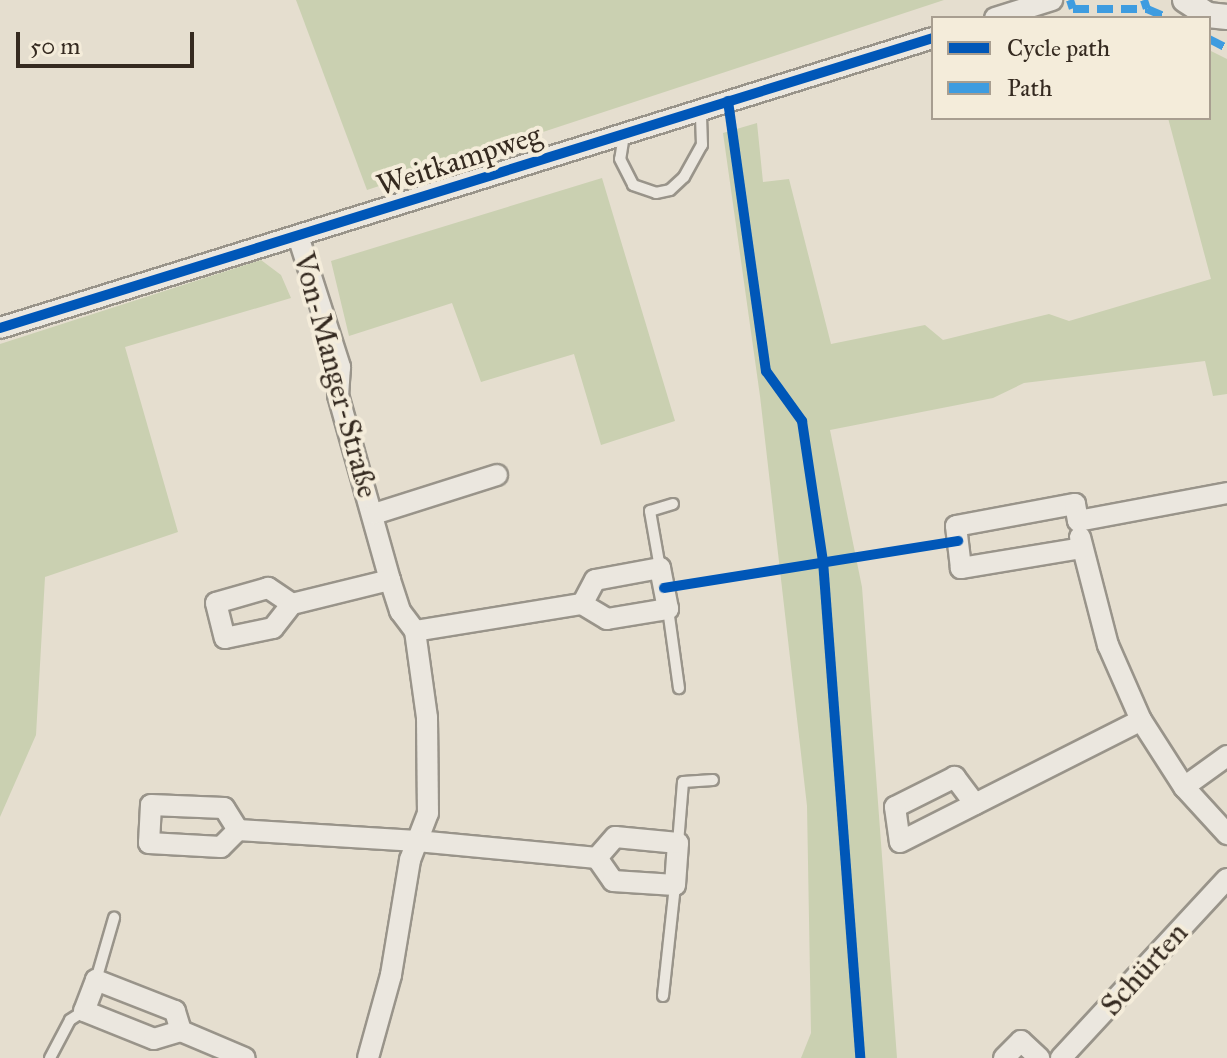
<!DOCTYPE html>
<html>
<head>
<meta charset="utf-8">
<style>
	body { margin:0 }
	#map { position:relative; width:1227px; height:1058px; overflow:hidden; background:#e5decf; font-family:"IM FELL Great Primer",serif }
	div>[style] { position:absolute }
	.green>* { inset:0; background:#cad0b1 }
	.roads { filter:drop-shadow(2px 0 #99948a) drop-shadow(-2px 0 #99948a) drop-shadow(0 2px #99948a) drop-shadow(0 -2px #99948a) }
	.service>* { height:10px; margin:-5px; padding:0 5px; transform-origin:5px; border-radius:5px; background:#ebe7df }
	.minor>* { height:20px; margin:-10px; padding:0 10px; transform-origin:10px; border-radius:10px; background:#ebe7df }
	.tertiary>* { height:24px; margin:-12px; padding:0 12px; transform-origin:12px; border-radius:12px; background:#ebe7df }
	.quiet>* { height:8px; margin-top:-4px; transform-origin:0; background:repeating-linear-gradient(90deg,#3e9ce0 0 16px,transparent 0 24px) }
	.cycleway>* { height:10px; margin:-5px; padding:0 5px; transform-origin:5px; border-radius:5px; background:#0057b8 }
	span { translate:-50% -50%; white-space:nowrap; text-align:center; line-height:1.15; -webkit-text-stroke:8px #f4ecda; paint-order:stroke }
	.street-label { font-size:30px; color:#352a20 }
	.legend { position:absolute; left:931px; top:16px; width:280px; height:104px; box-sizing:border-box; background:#f4ecda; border:2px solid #a89e90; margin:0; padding:10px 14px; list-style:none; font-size:24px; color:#352a20 }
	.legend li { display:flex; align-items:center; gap:16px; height:40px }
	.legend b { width:40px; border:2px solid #a89e90 }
	.scale { position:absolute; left:16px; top:32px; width:178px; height:36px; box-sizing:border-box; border:4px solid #352a20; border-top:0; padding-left:10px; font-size:24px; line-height:28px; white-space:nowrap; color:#352a20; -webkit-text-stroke:6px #f4ecda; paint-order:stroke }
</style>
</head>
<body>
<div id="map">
	<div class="green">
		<div style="clip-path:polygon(296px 0,944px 0,367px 190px)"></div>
		<div style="clip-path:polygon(1209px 50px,1227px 59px,1227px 394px,1213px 396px,1205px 361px,1024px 383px,993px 398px,830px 430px,862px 587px,897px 1058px,801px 1058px,811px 1033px,807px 806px,760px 396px,723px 133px,757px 123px,763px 182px,789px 179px,831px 344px,925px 325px,943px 340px,1049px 314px,1069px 321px,1211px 279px,1168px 118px,1209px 118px)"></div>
		<div style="clip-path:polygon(602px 178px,675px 421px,601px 445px,574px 354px,481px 382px,452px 303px,349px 336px,331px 261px)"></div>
		<div style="clip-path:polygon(261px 260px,281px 275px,291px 298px,125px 347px,178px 532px,45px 577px,36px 735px,0 817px,0 344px)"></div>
	</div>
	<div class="roads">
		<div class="service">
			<div style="left:624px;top:135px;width:24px;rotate:99deg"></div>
			<div style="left:620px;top:159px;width:29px;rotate:63deg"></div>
			<div style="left:633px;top:185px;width:24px;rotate:19deg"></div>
			<div style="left:656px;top:193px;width:14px;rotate:-12deg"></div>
			<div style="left:670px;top:190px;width:19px;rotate:-43deg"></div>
			<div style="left:684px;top:177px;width:37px;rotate:-61deg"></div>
			<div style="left:702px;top:145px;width:36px;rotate:-92deg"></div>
			<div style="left:660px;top:568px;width:58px;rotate:-100deg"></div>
			<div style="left:650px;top:511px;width:24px;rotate:-17deg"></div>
			<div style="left:668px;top:609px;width:80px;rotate:82.1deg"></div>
			<div style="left:678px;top:843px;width:61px;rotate:-85.3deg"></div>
			<div style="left:683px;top:782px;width:30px;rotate:-4deg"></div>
			<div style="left:96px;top:980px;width:65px;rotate:-73.8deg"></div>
			<div style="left:663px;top:996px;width:112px;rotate:-83.8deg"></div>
			<div style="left:50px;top:1058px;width:43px;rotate:-62.2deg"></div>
			<div style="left:70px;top:1020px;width:17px;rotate:-33deg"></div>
		</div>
		<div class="minor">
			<div style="left:995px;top:18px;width:60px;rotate:-17.5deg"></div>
			<div style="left:298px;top:236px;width:138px;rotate:72.2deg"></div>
			<div style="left:340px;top:367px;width:28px;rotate:94deg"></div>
			<div style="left:338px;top:395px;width:192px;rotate:74.3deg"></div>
			<div style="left:390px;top:580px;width:33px;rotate:72deg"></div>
			<div style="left:400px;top:611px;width:25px;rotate:53deg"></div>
			<div style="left:415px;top:631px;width:88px;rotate:82.1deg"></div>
			<div style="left:427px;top:718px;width:95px;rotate:89.4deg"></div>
			<div style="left:428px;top:813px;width:50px;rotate:111deg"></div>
			<div style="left:410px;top:860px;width:117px;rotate:99.4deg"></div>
			<div style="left:391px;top:975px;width:86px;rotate:105.5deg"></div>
			<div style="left:0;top:328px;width:977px;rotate:-17.27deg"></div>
			<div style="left:374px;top:514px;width:129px;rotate:-17.6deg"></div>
			<div style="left:1080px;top:537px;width:112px;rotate:75.5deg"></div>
			<div style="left:1108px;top:645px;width:82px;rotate:66.3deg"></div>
			<div style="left:1141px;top:720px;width:80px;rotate:57.3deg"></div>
			<div style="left:1184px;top:787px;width:64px;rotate:47.5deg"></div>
			<div style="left:1082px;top:548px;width:123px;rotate:170.6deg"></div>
			<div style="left:961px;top:568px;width:42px;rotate:-96.8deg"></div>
			<div style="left:956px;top:526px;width:121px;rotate:-10.5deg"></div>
			<div style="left:1075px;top:504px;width:17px;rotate:80deg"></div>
			<div style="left:1078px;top:521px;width:152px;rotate:-10.6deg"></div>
			<div style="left:292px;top:604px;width:29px;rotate:-146deg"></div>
			<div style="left:268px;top:588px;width:54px;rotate:163.9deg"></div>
			<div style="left:216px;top:603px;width:36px;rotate:76deg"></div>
			<div style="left:225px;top:638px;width:49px;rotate:-11.8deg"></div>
			<div style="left:273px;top:628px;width:31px;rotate:-52deg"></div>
			<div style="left:292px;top:604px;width:101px;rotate:-13.8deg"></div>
			<div style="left:415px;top:631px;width:169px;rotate:-9.2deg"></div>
			<div style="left:582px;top:604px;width:29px;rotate:31deg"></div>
			<div style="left:607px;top:619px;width:62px;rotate:-9.3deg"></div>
			<div style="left:668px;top:609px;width:42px;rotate:-101deg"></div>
			<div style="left:660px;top:568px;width:66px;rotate:169.5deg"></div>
			<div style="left:595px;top:580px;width:27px;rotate:118deg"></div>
			<div style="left:1184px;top:787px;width:53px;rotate:-35.8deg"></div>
			<div style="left:975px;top:804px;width:34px;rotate:-127deg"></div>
			<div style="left:955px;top:777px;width:67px;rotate:153.4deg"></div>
			<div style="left:895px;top:807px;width:35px;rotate:82deg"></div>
			<div style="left:900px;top:842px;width:270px;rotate:-26.8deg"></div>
			<div style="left:238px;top:830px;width:26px;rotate:-122deg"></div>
			<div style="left:224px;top:808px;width:73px;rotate:-177.6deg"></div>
			<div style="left:151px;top:805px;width:38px;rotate:93deg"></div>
			<div style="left:149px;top:843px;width:72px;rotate:3.2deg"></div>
			<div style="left:221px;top:847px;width:24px;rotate:-45deg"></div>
			<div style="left:238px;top:830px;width:179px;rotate:3.5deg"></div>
			<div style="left:417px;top:841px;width:181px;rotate:5.4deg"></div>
			<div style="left:597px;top:858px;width:28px;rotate:55deg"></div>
			<div style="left:613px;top:881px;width:62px;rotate:3.7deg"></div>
			<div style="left:675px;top:885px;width:42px;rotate:-85.9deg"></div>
			<div style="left:678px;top:843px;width:63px;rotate:-174.6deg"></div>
			<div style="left:615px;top:837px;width:28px;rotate:131deg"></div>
			<div style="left:181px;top:1031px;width:21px;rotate:-107deg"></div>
			<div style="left:175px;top:1011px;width:85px;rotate:-158.6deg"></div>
			<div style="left:96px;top:980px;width:33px;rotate:111deg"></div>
			<div style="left:84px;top:1011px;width:75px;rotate:21.8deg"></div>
			<div style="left:154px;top:1039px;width:28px;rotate:-17deg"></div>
			<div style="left:181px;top:1031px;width:69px;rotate:22.9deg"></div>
			<div style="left:1004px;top:1058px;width:24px;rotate:-45deg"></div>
			<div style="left:1021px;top:1041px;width:25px;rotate:43deg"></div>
			<div style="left:1061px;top:1058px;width:244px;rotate:-47.2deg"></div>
		</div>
		<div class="tertiary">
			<div style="left:1185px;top:0;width:27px;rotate:33deg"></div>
			<div style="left:1208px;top:15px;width:19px;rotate:6deg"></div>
		</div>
	</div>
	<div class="quiet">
		<div style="left:1070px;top:0;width:9px;rotate:72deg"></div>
		<div style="left:1073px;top:9px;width:74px"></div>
		<div style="left:1144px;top:0;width:9px;rotate:72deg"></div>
		<div style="left:1147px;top:9px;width:23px;rotate:23deg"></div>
		<div style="left:1209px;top:39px;width:20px;rotate:27deg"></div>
	</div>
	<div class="cycleway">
		<div style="left:728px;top:101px;width:273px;rotate:82deg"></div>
		<div style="left:766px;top:371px;width:62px;rotate:54.2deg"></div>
		<div style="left:802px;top:421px;width:142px;rotate:81.5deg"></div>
		<div style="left:823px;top:561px;width:498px;rotate:85.7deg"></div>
		<div style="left:0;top:328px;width:977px;rotate:-17.27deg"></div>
		<div style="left:664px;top:588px;width:298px;rotate:-9.1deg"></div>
	</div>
	<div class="street-label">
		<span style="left:459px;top:160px;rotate:-18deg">Weitkampweg</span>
		<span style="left:336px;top:375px;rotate:75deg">Von-Manger-Straße</span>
		<span style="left:1144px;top:969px;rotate:-48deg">Schürten</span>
	</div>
	<ul class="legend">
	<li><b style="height:10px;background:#0057b8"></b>Cycle path</li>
	<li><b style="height:10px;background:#3e9ce0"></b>Path</li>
	</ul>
	<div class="scale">50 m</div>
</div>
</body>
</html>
